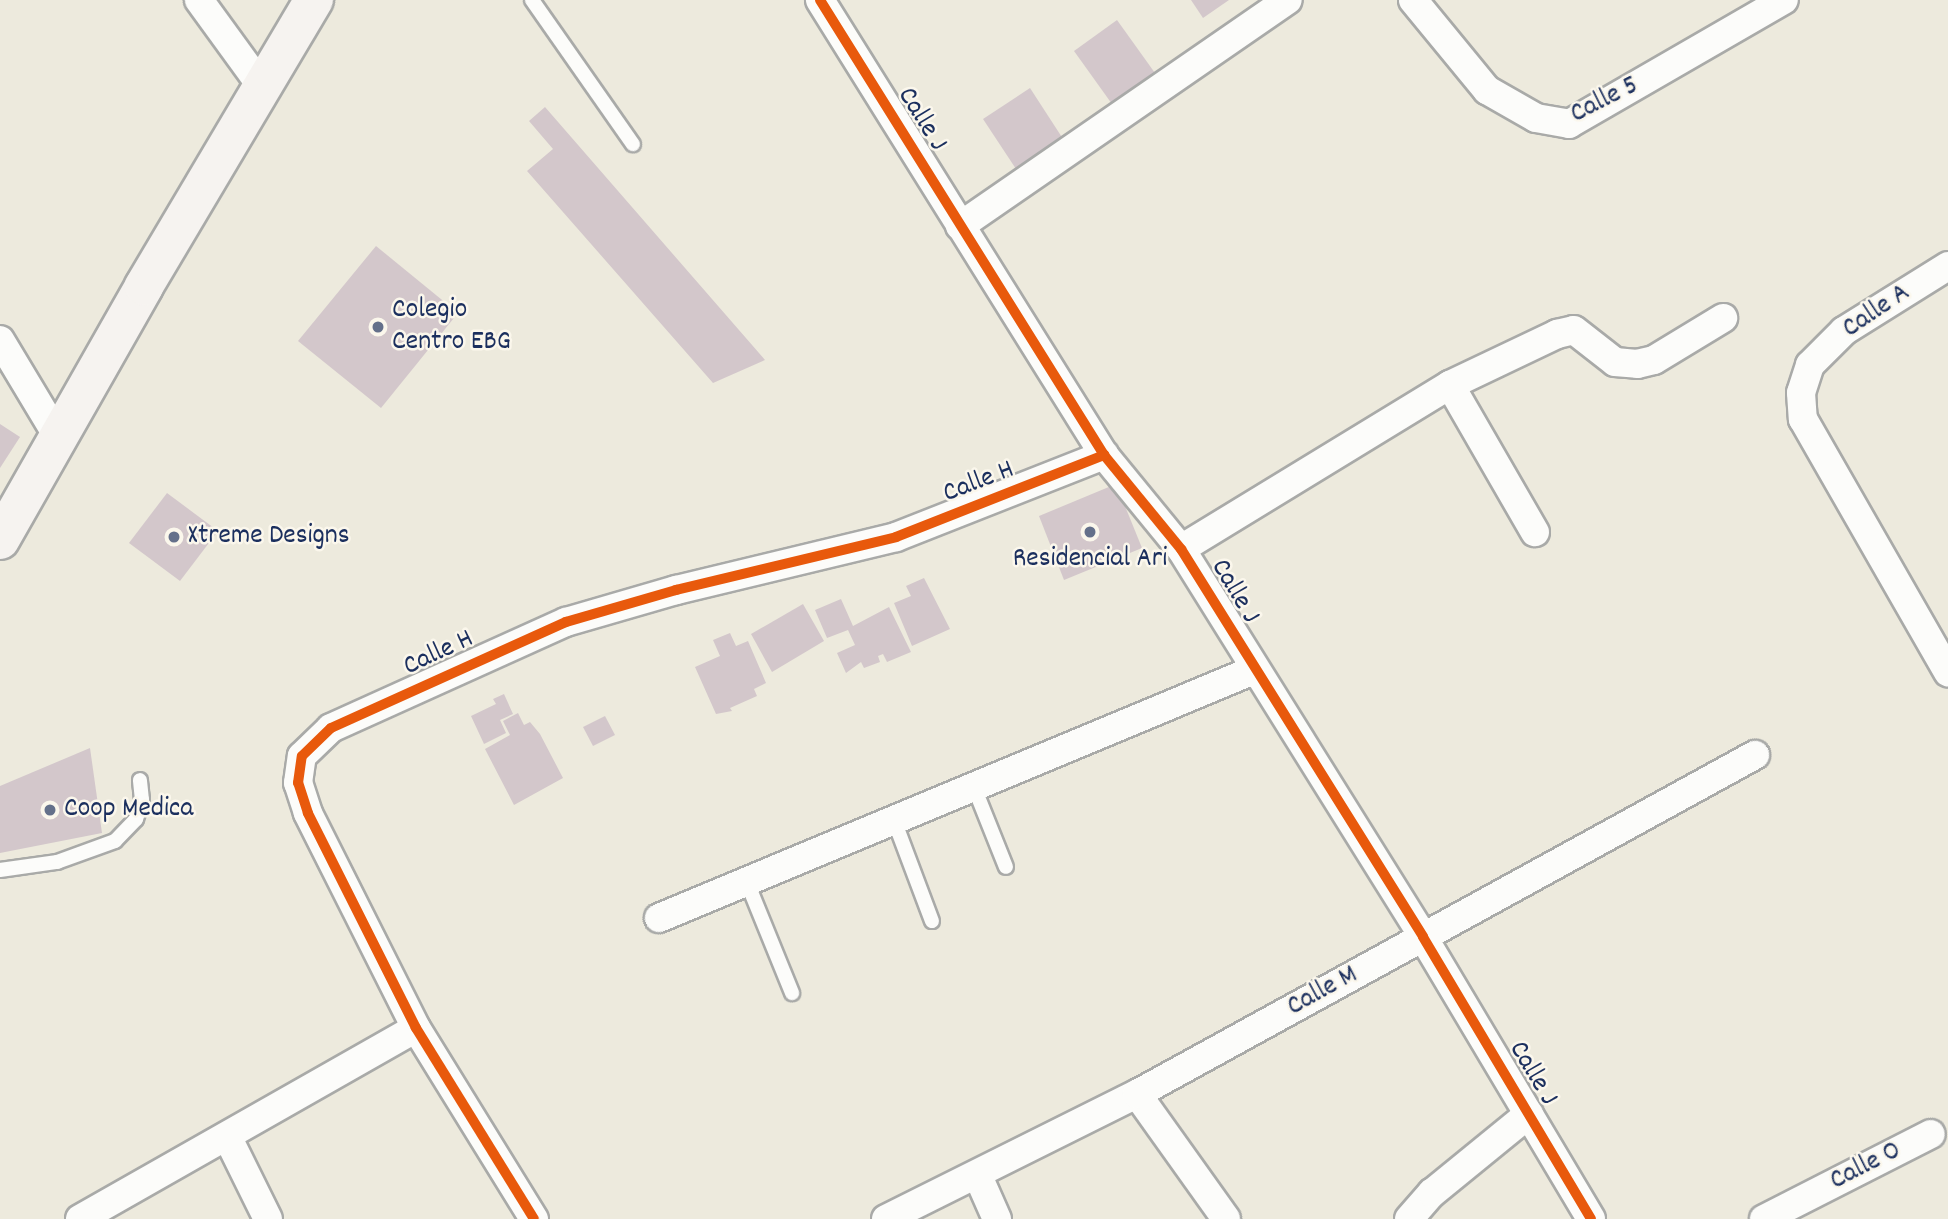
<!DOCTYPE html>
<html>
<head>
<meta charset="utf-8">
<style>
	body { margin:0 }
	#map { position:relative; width:1948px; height:1219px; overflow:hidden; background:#edeadd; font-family:Dekko,sans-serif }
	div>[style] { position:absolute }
	.building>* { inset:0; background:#d3c7cb }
	.roads { filter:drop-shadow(2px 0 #a9aaa8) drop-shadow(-2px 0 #a9aaa8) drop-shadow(0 2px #a9aaa8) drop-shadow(0 -2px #a9aaa8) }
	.service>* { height:14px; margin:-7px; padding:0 7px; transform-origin:7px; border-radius:7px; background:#fcfcfa }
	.minor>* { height:28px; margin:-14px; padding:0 14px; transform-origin:14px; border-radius:14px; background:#fcfcfa }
	.secondary>* { height:38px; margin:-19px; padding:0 19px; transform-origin:19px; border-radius:19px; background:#f6f3f0 }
	.cycleway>* { height:10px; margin:-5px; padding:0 5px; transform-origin:5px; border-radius:5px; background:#e8590c }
	.dots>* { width:19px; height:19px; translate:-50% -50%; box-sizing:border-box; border:4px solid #fbf7ec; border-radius:50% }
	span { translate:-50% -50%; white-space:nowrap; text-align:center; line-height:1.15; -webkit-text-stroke:5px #fbf7ec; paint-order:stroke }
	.street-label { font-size:28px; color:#1b2f5e }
	.poi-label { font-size:28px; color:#1b2f5e }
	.left { translate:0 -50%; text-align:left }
</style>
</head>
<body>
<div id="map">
	<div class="building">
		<div style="clip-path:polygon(1191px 0,1229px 0,1203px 18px)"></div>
		<div style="clip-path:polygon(1117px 20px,1160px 80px,1117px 111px,1074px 51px)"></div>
		<div style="clip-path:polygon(1030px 88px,1067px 145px,1020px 175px,983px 119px)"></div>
		<div style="clip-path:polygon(545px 107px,765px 360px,713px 383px,527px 171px,553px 149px,529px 121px)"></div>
		<div style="clip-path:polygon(376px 246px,458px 313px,381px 408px,298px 341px)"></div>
		<div style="clip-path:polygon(0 424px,20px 437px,0 468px)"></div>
		<div style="clip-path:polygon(1116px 484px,1142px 548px,1064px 580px,1039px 516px)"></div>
		<div style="clip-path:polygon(167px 493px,218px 531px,180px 581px,129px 543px)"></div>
		<div style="clip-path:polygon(924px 578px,950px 629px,912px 646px,894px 603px,911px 596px,906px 586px)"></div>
		<div style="clip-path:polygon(841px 599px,853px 626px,889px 607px,911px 652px,887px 662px,883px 654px,878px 656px,880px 662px,864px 668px,861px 662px,846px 673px,837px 653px,855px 645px,848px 630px,827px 638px,815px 610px)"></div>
		<div style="clip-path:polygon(803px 604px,824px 641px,772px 672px,751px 634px)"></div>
		<div style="clip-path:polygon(730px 633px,736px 646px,748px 641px,766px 683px,754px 689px,757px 696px,730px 708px,732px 711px,716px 714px,695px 667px,720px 656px,713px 640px)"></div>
		<div style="clip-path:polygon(504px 694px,513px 714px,500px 720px,506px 733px,484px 744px,471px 716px,496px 704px,493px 699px)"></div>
		<div style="clip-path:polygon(518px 713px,524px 725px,530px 722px,540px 734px,563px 778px,514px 805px,485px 749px,510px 735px,503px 721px)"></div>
		<div style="clip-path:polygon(605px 716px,615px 735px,593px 746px,583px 727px)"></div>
		<div style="clip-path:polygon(90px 748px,102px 833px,0 853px,0 786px)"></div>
	</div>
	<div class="roads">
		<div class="service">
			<div style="left:532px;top:0;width:176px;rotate:55deg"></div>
			<div style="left:974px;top:787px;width:86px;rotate:68.2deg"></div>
			<div style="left:894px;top:820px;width:108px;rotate:69.4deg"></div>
			<div style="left:0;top:870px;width:58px;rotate:-8deg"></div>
			<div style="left:57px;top:862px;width:62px;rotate:-19.9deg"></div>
			<div style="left:115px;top:841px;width:30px;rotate:-46deg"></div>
			<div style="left:136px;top:819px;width:20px;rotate:-72deg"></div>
			<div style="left:142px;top:800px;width:20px;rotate:-96deg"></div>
			<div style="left:747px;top:882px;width:120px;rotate:67.9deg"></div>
		</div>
		<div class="minor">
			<div style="left:199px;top:0;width:109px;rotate:54deg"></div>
			<div style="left:820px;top:0;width:536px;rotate:58.03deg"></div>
			<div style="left:1104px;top:455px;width:122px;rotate:50.7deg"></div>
			<div style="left:1181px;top:549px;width:457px;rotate:58deg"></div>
			<div style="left:1423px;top:937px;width:328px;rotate:59.2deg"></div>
			<div style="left:1413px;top:0;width:117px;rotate:50.6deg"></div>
			<div style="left:1487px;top:90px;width:56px;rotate:29.7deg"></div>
			<div style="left:1536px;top:118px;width:34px;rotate:10deg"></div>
			<div style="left:1569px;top:124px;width:248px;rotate:-30deg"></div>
			<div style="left:960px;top:226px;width:398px;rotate:-34.6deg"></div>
			<div style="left:1948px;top:266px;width:123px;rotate:148deg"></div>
			<div style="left:1844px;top:331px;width:48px;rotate:135deg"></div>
			<div style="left:1810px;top:365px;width:29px;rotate:108deg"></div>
			<div style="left:1801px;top:393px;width:26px;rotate:86deg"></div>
			<div style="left:1803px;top:419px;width:292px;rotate:60.2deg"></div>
			<div style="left:0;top:340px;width:114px;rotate:59deg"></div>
			<div style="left:1450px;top:385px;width:170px;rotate:60deg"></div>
			<div style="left:1181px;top:549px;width:315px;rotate:-31.4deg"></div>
			<div style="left:1450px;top:385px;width:119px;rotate:-25.5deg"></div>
			<div style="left:1557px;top:334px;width:17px;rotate:-13deg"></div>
			<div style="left:1574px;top:330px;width:52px;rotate:38deg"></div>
			<div style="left:1615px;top:362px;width:22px;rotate:5deg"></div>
			<div style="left:1637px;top:364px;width:17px;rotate:-13deg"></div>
			<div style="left:1654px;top:360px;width:81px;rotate:-31.3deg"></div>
			<div style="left:659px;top:918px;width:645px;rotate:-22.63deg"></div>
			<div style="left:1137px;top:1094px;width:153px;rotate:54.5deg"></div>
			<div style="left:228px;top:1138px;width:90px;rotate:63.7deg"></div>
			<div style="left:978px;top:1176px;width:47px;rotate:66.2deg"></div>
			<div style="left:80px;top:1219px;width:386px;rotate:-29.6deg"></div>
			<div style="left:534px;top:1219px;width:225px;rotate:-121.7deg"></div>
			<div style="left:416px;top:1028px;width:241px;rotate:-116.7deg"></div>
			<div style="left:308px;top:813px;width:32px;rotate:-108deg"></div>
			<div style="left:298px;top:783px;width:27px;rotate:-82deg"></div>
			<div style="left:302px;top:756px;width:40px;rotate:-44deg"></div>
			<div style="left:331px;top:728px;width:258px;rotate:-24.3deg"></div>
			<div style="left:566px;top:622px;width:115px;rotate:-16.2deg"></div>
			<div style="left:676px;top:590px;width:226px;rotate:-13.5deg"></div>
			<div style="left:896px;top:537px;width:224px;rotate:-21.5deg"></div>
			<div style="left:886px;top:1219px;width:280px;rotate:-26.5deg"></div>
			<div style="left:1137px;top:1094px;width:705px;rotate:-28.75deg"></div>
			<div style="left:1409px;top:1219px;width:35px;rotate:-49deg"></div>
			<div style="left:1432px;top:1193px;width:125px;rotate:-39.2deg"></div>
			<div style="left:1764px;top:1219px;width:187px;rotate:-27deg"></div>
		</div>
		<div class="secondary">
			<div style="left:0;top:540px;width:292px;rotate:-60.4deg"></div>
			<div style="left:144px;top:286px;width:333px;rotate:-59.3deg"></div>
		</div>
	</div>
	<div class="cycleway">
		<div style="left:820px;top:0;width:536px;rotate:58.03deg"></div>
		<div style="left:1104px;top:455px;width:122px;rotate:50.7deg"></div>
		<div style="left:1181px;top:549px;width:457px;rotate:58deg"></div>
		<div style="left:1423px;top:937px;width:328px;rotate:59.2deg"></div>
		<div style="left:534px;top:1219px;width:225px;rotate:-121.7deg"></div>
		<div style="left:416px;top:1028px;width:241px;rotate:-116.7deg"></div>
		<div style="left:308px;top:813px;width:32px;rotate:-108deg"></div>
		<div style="left:298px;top:783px;width:27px;rotate:-82deg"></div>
		<div style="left:302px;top:756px;width:40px;rotate:-44deg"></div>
		<div style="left:331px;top:728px;width:258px;rotate:-24.3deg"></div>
		<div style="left:566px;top:622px;width:115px;rotate:-16.2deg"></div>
		<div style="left:676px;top:590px;width:226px;rotate:-13.5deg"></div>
		<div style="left:896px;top:537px;width:224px;rotate:-21.5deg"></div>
	</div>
	<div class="dots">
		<div style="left:378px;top:327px;background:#64708a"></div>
		<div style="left:1090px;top:532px;background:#64708a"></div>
		<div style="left:174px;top:537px;background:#64708a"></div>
		<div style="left:50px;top:810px;background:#64708a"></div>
	</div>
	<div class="street-label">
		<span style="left:1605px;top:101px;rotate:-27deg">Calle 5</span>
		<span style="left:921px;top:120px;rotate:58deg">Calle J</span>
		<span style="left:1877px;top:312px;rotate:-34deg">Calle A</span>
		<span style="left:979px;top:483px;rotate:-21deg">Calle H</span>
		<span style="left:1234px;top:592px;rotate:59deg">Calle J</span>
		<span style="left:439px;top:654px;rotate:-25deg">Calle H</span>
		<span style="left:1323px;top:992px;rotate:-29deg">Calle M</span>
		<span style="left:1532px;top:1074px;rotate:59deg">Calle J</span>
		<span style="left:1866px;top:1167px;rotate:-27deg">Calle O</span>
	</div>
	<div class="poi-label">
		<span class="left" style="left:392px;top:327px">Colegio<br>Centro EBG</span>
		<span class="left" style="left:188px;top:537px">Xtreme Designs</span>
		<span style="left:1090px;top:560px">Residencial Ari</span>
		<span class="left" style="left:64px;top:810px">Coop Medica</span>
	</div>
</div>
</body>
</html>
